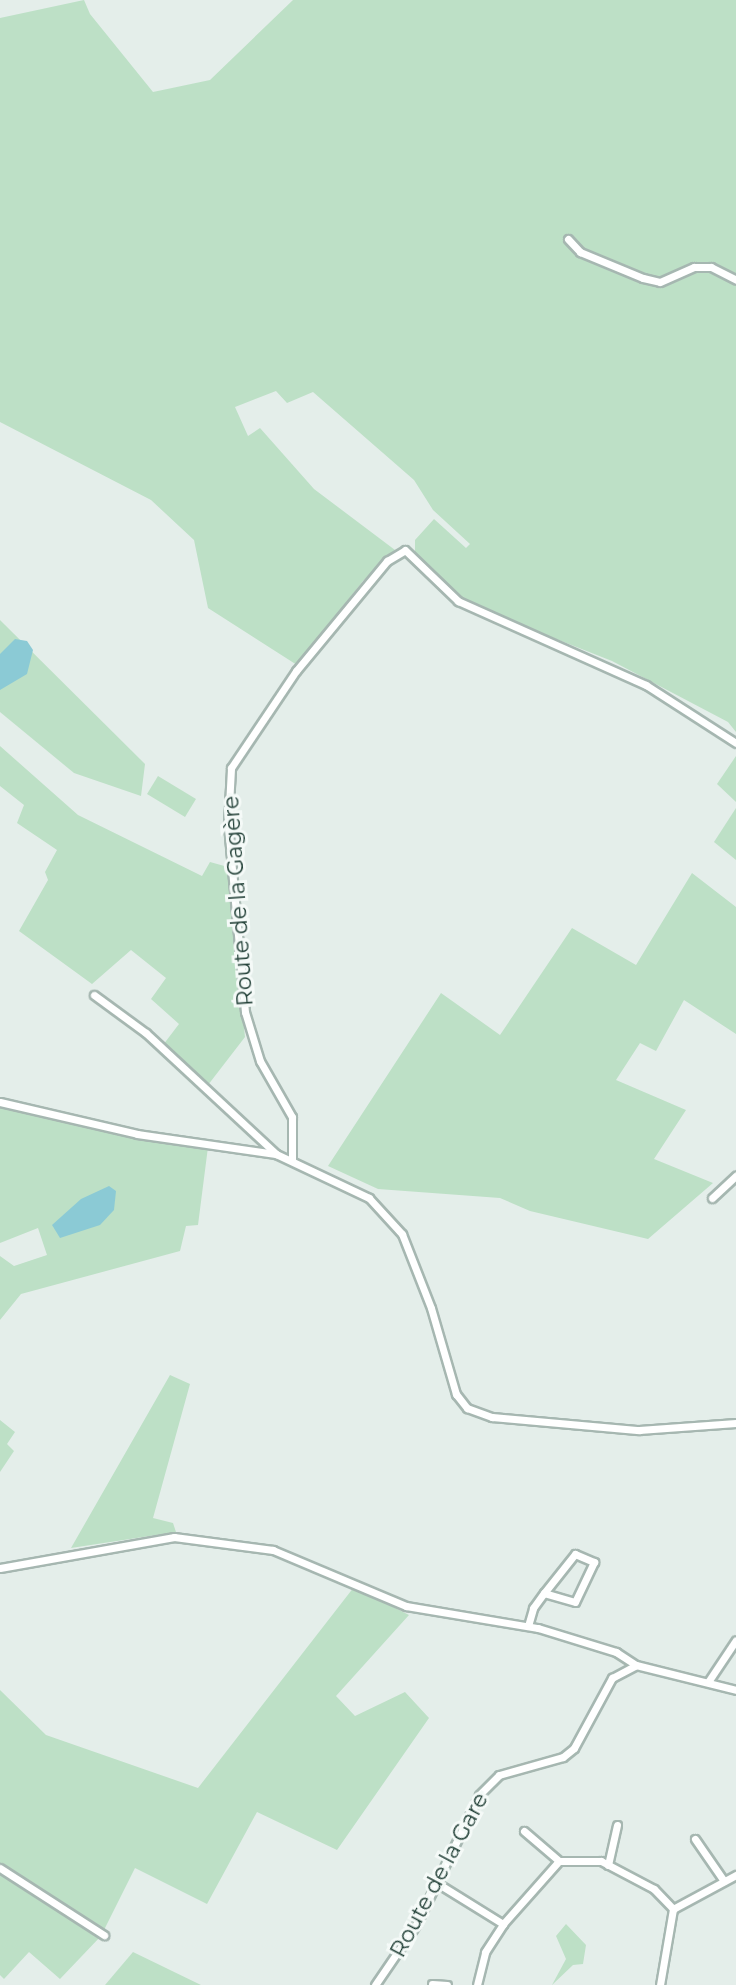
<!DOCTYPE html>
<html>
<head>
<meta charset="utf-8">
<style>
	body { margin:0 }
	#map { position:relative; width:736px; height:1985px; overflow:hidden; background:#e4eeea; font-family:Montserrat,sans-serif }
	div>[style] { position:absolute }
	.green>* { inset:0; background:#bde0c6 }
	.water>* { inset:0; background:#8bcad5 }
	.roads { filter:drop-shadow(2px 0 #a6b7b1) drop-shadow(-2px 0 #a6b7b1) drop-shadow(0 2px #a6b7b1) drop-shadow(0 -2px #a6b7b1) }
	.street>* { height:7px; margin:-3.5px; padding:0 3.5px; transform-origin:3.5px; border-radius:3.5px; background:#fff }
	span { translate:-50% -50%; white-space:nowrap; text-align:center; line-height:1.15; -webkit-text-stroke:6px #f5faf8; paint-order:stroke }
	.street-label { font-size:22px; color:#234138 }
</style>
</head>
<body>
<div id="map">
	<div class="green">
		<div style="clip-path:polygon(84px 0,90px 14px,153px 92px,210px 80px,293px 0,736px 0,736px 732px,728px 722px,612px 661px,475px 607px,449px 590px,415px 553px,415px 540px,434px 519px,466px 548px,470px 544px,433px 510px,414px 480px,313px 392px,287px 403px,276px 391px,235px 407px,248px 436px,260px 428px,314px 489px,395px 550px,363px 581px,297px 665px,208px 608px,194px 540px,151px 500px,0 422px,0 18px)"></div>
		<div style="clip-path:polygon(0 620px,145px 764px,141px 796px,74px 773px,0 712px)"></div>
		<div style="clip-path:polygon(0 746px,78px 815px,202px 876px,210px 862px,228px 867px,245px 1037px,208px 1085px,163px 1045px,179px 1024px,151px 999px,166px 978px,131px 950px,92px 984px,19px 931px,48px 880px,45px 872px,57px 850px,17px 823px,24px 805px,0 786px)"></div>
		<div style="clip-path:polygon(736px 756px,736px 802px,717px 784px)"></div>
		<div style="clip-path:polygon(158px 776px,196px 799px,185px 817px,147px 794px)"></div>
		<div style="clip-path:polygon(736px 808px,736px 860px,714px 842px)"></div>
		<div style="clip-path:polygon(692px 873px,736px 907px,736px 1034px,684px 1000px,656px 1051px,640px 1043px,616px 1080px,686px 1110px,654px 1159px,713px 1183px,648px 1239px,530px 1211px,500px 1198px,378px 1189px,328px 1166px,441px 993px,500px 1035px,572px 928px,636px 965px)"></div>
		<div style="clip-path:polygon(0 1105px,208px 1147px,198px 1225px,186px 1226px,180px 1251px,21px 1294px,0 1320px,0 1256px,14px 1266px,47px 1255px,38px 1228px,0 1243px)"></div>
		<div style="clip-path:polygon(170px 1375px,190px 1384px,153px 1518px,173px 1523px,176px 1532px,71px 1548px)"></div>
		<div style="clip-path:polygon(0 1420px,15px 1432px,7px 1444px,14px 1451px,0 1472px)"></div>
		<div style="clip-path:polygon(354px 1587px,409px 1615px,336px 1696px,355px 1716px,405px 1692px,429px 1718px,337px 1850px,257px 1812px,207px 1904px,135px 1868px,101px 1936px,60px 1979px,29px 1952px,4px 1979px,0 1975px,0 1690px,46px 1735px,198px 1788px)"></div>
		<div style="clip-path:polygon(566px 1924px,586px 1945px,583px 1964px,573px 1965px,552px 1985px,566px 1959px,556px 1936px)"></div>
		<div style="clip-path:polygon(133px 1952px,201px 1985px,105px 1985px)"></div>
	</div>
	<div class="water">
		<div style="clip-path:polygon(15px 639px,27px 641px,33px 650px,27px 674px,0 690px,0 654px)"></div>
		<div style="clip-path:polygon(109px 1186px,116px 1191px,114px 1210px,100px 1225px,60px 1238px,52px 1225px,81px 1199px)"></div>
	</div>
	<div class="roads">
		<div class="street">
			<div style="left:568px;top:239px;width:18px;rotate:47deg"></div>
			<div style="left:580px;top:252px;width:68px;rotate:22.4deg"></div>
			<div style="left:643px;top:278px;width:17px;rotate:13deg"></div>
			<div style="left:660px;top:282px;width:37px;rotate:-24deg"></div>
			<div style="left:694px;top:267px;width:17px"></div>
			<div style="left:711px;top:267px;width:28px;rotate:27deg"></div>
			<div style="left:94px;top:995px;width:64px;rotate:36.2deg"></div>
			<div style="left:146px;top:1033px;width:178px;rotate:42.9deg"></div>
			<div style="left:0;top:1102px;width:141px;rotate:13.1deg"></div>
			<div style="left:137px;top:1134px;width:140px;rotate:8.2deg"></div>
			<div style="left:276px;top:1154px;width:103px;rotate:25.3deg"></div>
			<div style="left:369px;top:1198px;width:49px;rotate:47.5deg"></div>
			<div style="left:402px;top:1234px;width:79px;rotate:68.6deg"></div>
			<div style="left:431px;top:1308px;width:90px;rotate:73.8deg"></div>
			<div style="left:456px;top:1394px;width:18px;rotate:52deg"></div>
			<div style="left:467px;top:1408px;width:27px;rotate:20deg"></div>
			<div style="left:492px;top:1417px;width:148px;rotate:5.1deg"></div>
			<div style="left:639px;top:1430px;width:97px;rotate:-4.1deg"></div>
			<div style="left:292px;top:1160px;width:43px;rotate:-90deg"></div>
			<div style="left:292px;top:1117px;width:64px;rotate:-119.7deg"></div>
			<div style="left:260px;top:1061px;width:51px;rotate:-107deg"></div>
			<div style="left:245px;top:1012px;width:189px;rotate:-95.2deg"></div>
			<div style="left:228px;top:824px;width:56px;rotate:-86.9deg"></div>
			<div style="left:231px;top:768px;width:117px;rotate:-56.2deg"></div>
			<div style="left:296px;top:671px;width:143px;rotate:-50.4deg"></div>
			<div style="left:387px;top:561px;width:21px;rotate:-31deg"></div>
			<div style="left:405px;top:550px;width:74px;rotate:43.9deg"></div>
			<div style="left:458px;top:601px;width:206px;rotate:24.1deg"></div>
			<div style="left:646px;top:685px;width:107px;rotate:32.8deg"></div>
			<div style="left:712px;top:1198px;width:33px;rotate:-43deg"></div>
			<div style="left:0;top:1568px;width:177px;rotate:-10.1deg"></div>
			<div style="left:174px;top:1537px;width:100px;rotate:7.5deg"></div>
			<div style="left:273px;top:1550px;width:144px;rotate:22.8deg"></div>
			<div style="left:406px;top:1606px;width:134px;rotate:9.5deg"></div>
			<div style="left:538px;top:1628px;width:82px;rotate:17.1deg"></div>
			<div style="left:616px;top:1652px;width:24px;rotate:33deg"></div>
			<div style="left:528px;top:1626px;width:19px;rotate:-74deg"></div>
			<div style="left:533px;top:1608px;width:19px;rotate:-54deg"></div>
			<div style="left:544px;top:1593px;width:50px;rotate:-51.5deg"></div>
			<div style="left:575px;top:1554px;width:21px;rotate:23deg"></div>
			<div style="left:594px;top:1562px;width:44px;rotate:115.4deg"></div>
			<div style="left:575px;top:1602px;width:32px;rotate:-164deg"></div>
			<div style="left:708px;top:1682px;width:50px;rotate:-56.3deg"></div>
			<div style="left:524px;top:1831px;width:46px;rotate:40.6deg"></div>
			<div style="left:695px;top:1839px;width:51px;rotate:55.4deg"></div>
			<div style="left:608px;top:1865px;width:41px;rotate:-77.3deg"></div>
			<div style="left:0;top:1868px;width:124px;rotate:32.8deg"></div>
			<div style="left:437px;top:1883px;width:78px;rotate:31.8deg"></div>
			<div style="left:432px;top:1984px;width:15px;rotate:4deg"></div>
			<div style="left:375px;top:1985px;width:73px;rotate:-55.7deg"></div>
			<div style="left:416px;top:1925px;width:144px;rotate:-64.1deg"></div>
			<div style="left:479px;top:1795px;width:28px;rotate:-45deg"></div>
			<div style="left:499px;top:1775px;width:66px;rotate:-15.7deg"></div>
			<div style="left:563px;top:1757px;width:14px;rotate:-39deg"></div>
			<div style="left:574px;top:1748px;width:80px;rotate:-61.5deg"></div>
			<div style="left:612px;top:1678px;width:27px;rotate:-28deg"></div>
			<div style="left:636px;top:1665px;width:103px;rotate:14deg"></div>
			<div style="left:477px;top:1985px;width:34px;rotate:-76deg"></div>
			<div style="left:485px;top:1952px;width:33px;rotate:-57deg"></div>
			<div style="left:503px;top:1924px;width:84px;rotate:-48.4deg"></div>
			<div style="left:559px;top:1861px;width:42px"></div>
			<div style="left:601px;top:1861px;width:60px;rotate:27.8deg"></div>
			<div style="left:654px;top:1889px;width:28px;rotate:46deg"></div>
			<div style="left:660px;top:1985px;width:77px;rotate:-80.3deg"></div>
			<div style="left:673px;top:1909px;width:72px;rotate:-28.4deg"></div>
		</div>
	</div>
	<div class="street-label">
		<span style="left:238px;top:901px;rotate:-94deg">Route de la Gagère</span>
		<span style="left:439px;top:1875px;rotate:-62deg">Route de la Gare</span>
	</div>
</div>
</body>
</html>
